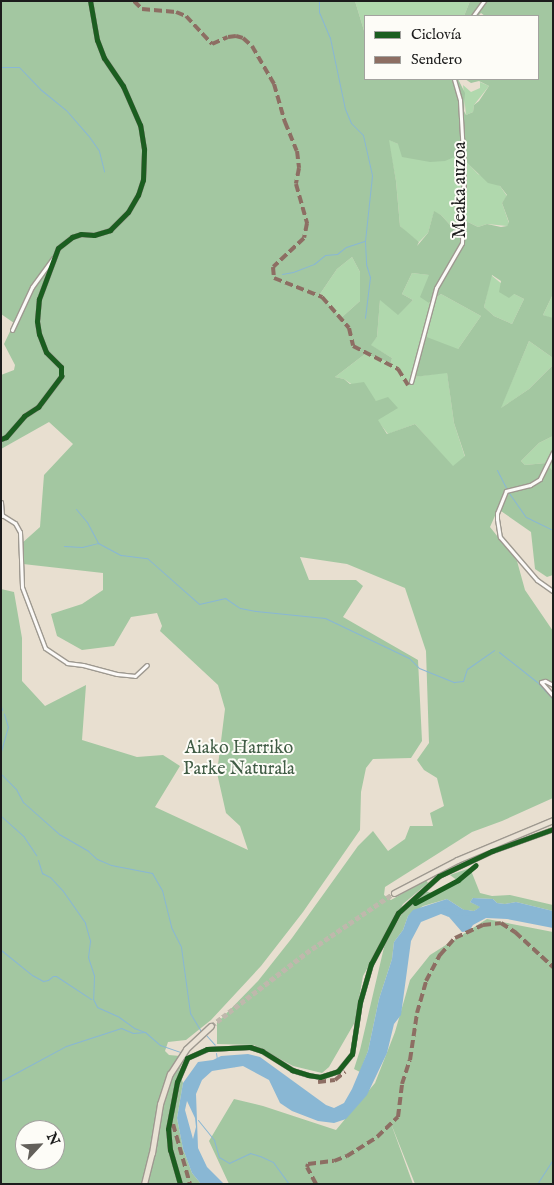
<!DOCTYPE html>
<html>
<head>
<meta charset="utf-8">
<style>
	body { margin:0 }
	#map { position:relative; width:554px; height:1185px; overflow:hidden; background:#e8dfd0; font-family:"IM FELL English",serif }
	div>[style] { position:absolute }
	.green>* { inset:0; background:#b0d8ad }
	.forest>* { inset:0; background:#a3c7a1 }
	.water>* { inset:0; background:#89b7d4 }
	.stream>* { height:1px; margin:-0.5px; padding:0 0.5px; transform-origin:0.5px; border-radius:0.5px; background:#89b7d4 }
	.river>* { height:5.5px; margin:-2.75px; padding:0 2.75px; transform-origin:2.75px; border-radius:2.75px; background:#89b7d4 }
	.highway-tunnel>* { height:5px; margin-top:-2.5px; transform-origin:0; background:repeating-linear-gradient(90deg,#bfb8ac 0 5px,transparent 0 7.5px) }
	.roads { filter:drop-shadow(1px 0 #9e9990) drop-shadow(-1px 0 #9e9990) drop-shadow(0 1px #9e9990) drop-shadow(0 -1px #9e9990) }
	.minor>* { height:3px; margin:-1.5px; padding:0 1.5px; transform-origin:1.5px; border-radius:1.5px; background:#fcfaf8 }
	.highway>* { height:5px; margin:-2.5px; padding:0 2.5px; transform-origin:2.5px; border-radius:2.5px; background:#eae2d5 }
	.quiet>* { height:4px; margin-top:-2px; transform-origin:0; background:repeating-linear-gradient(90deg,#8d6e63 0 8px,transparent 0 12px) }
	.cycleway>* { height:5px; margin:-2.5px; padding:0 2.5px; transform-origin:2.5px; border-radius:2.5px; background:#1b5e20 }
	span { translate:-50% -50%; white-space:nowrap; text-align:center; line-height:1.15; -webkit-text-stroke:4px #fdfcf7; paint-order:stroke }
	.street-label { font-size:18px; color:#1c1c1c }
	.park-label { font-size:18px; color:#405c45 }
	.frame { position:absolute; inset:0; border:2px solid #1c1c1c; pointer-events:none }
	.legend { position:absolute; left:364px; top:15px; width:175px; height:65px; box-sizing:border-box; background:#fdfcf7; border:1px solid #a3a29f; margin:0; padding:6px 9px; list-style:none; font-size:15px; color:#1c1c1c }
	.legend li { display:flex; align-items:center; gap:10px; height:25px }
	.legend b { width:25px; border:1px solid #a3a29f }
	.north { position:absolute; left:15px; top:1120px; width:50px; height:50px; box-sizing:border-box; background:#fdfcf7; border:1px solid #a3a29f; border-radius:50%; rotate:65deg; font-size:14px; font-weight:700; line-height:20px; text-align:center; color:#1c1c1c }
	.north::after { content:''; display:block; margin:auto; width:18px; height:22px; background:#63605b; clip-path:polygon(50% 0,100% 100%,50% 72%,0 100%) }
</style>
</head>
<body>
<div id="map">
	<div class="green">
		<div style="clip-path:polygon(355px 1px,470px 1px,464px 16px,365px 16px,365px 34px)"></div>
		<div style="clip-path:polygon(480px 82px,489px 86px,474px 105px,473px 112px,466px 115px,463px 85px,471px 92px,480px 88px)"></div>
		<div style="clip-path:polygon(388px 139px,398px 144px,459px 154px,478px 174px,500px 186px,507px 196px,502px 203px,509px 223px,507px 226px,487px 224px,478px 227px,468px 222px,451px 226px,441px 215px,434px 212px,428px 233px,419px 242px,408px 234px,400px 226px,396px 181px)"></div>
		<div style="clip-path:polygon(352px 257px,360px 272px,360px 301px,341px 318px,320px 294px,337px 269px)"></div>
		<div style="clip-path:polygon(412px 273px,430px 275px,429px 303px,441px 294px,481px 316px,458px 349px,414px 377px,447px 372px,454px 423px,465px 457px,453px 467px,415px 424px,388px 434px,377px 420px,376px 401px,344px 379px,335px 377px,365px 354px,391px 363px,392px 358px,370px 345px,377px 337px,380px 299px,398px 314px,413px 300px,402px 294px)"></div>
		<div style="clip-path:polygon(491px 275px,514px 294px,524px 299px,512px 324px,494px 316px,484px 307px)"></div>
		<div style="clip-path:polygon(553px 294px,553px 319px,543px 315px)"></div>
		<div style="clip-path:polygon(529px 341px,553px 358px,553px 365px,529px 389px,500px 409px)"></div>
		<div style="clip-path:polygon(553px 436px,553px 471px,546px 463px,525px 465px,521px 461px,539px 443px)"></div>
	</div>
	<div class="forest">
		<div style="clip-path:polygon(evenodd,1px 1px,355px 1px,365px 34px,365px 79px,458px 79px,465px 93px,464px 111px,466px 115px,473px 112px,474px 105px,479px 101px,489px 86px,479px 81px,471px 83px,465px 79px,538px 79px,538px 16px,485px 16px,481px 13px,478px 16px,464px 16px,470px 1px,553px 1px,553px 294px,543px 315px,553px 318px,553px 358px,529px 341px,501px 408px,529px 389px,553px 365px,553px 436px,539px 443px,521px 461px,525px 465px,546px 463px,553px 471px,553px 575px,547px 577px,535px 569px,531px 532px,498px 509px,490px 527px,517px 561px,525px 590px,553px 631px,553px 683px,545px 679px,539px 683px,553px 698px,553px 798px,502px 821px,472px 832px,385px 887px,384px 895px,391px 900px,426px 880px,428px 883px,403px 904px,363px 976px,355px 1022px,329px 1067px,322px 1073px,293px 1066px,254px 1045px,217px 1044px,217px 1023px,258px 981px,292px 938px,358px 846px,373px 831px,388px 851px,405px 839px,410px 826px,433px 826px,430px 813px,444px 806px,437px 778px,424px 770px,417px 760px,429px 743px,426px 651px,405px 588px,347px 564px,300px 557px,309px 580px,356px 580px,363px 586px,343px 617px,418px 660px,422px 741px,411px 758px,373px 759px,366px 768px,361px 792px,360px 830px,303px 912px,261px 966px,211px 1020px,186px 1040px,168px 1042px,165px 1051px,169px 1055px,180px 1056px,182px 1062px,179px 1072px,183px 1083px,177px 1118px,183px 1149px,192px 1173px,201px 1184px,1px 1184px,1px 589px,14px 592px,22px 638px,22px 681px,45px 706px,86px 685px,82px 740px,137px 757px,163px 755px,180px 766px,155px 807px,248px 850px,240px 826px,226px 813px,217px 773px,225px 709px,218px 685px,160px 631px,162px 626px,157px 613px,131px 617px,114px 646px,82px 650px,57px 636px,51px 614px,82px 604px,103px 590px,103px 573px,23px 564px,21px 544px,40px 527px,44px 475px,73px 444px,49px 422px,1px 449px,1px 375px,14px 370px,15px 365px,4px 344px,14px 323px,1px 314px,1px 1px,389px 140px,398px 144px,402px 157px,430px 162px,445px 161px,459px 155px,488px 183px,500px 186px,507px 195px,502px 203px,509px 222px,507px 226px,501px 227px,487px 224px,478px 227px,468px 222px,451px 226px,441px 215px,434px 211px,428px 233px,417px 246px,419px 242px,400px 226px,396px 181px,389px 140px,1px 1px,352px 257px,360px 272px,360px 301px,341px 318px,320px 294px,337px 269px,352px 257px,1px 1px,412px 273px,429px 275px,420px 297px,429px 303px,441px 294px,481px 316px,458px 349px,424px 336px,414px 377px,447px 373px,454px 423px,465px 456px,453px 466px,415px 424px,387px 434px,378px 420px,398px 408px,388px 397px,376px 401px,364px 382px,350px 384px,344px 379px,335px 377px,365px 354px,391px 363px,392px 358px,371px 345px,377px 337px,380px 300px,398px 315px,413px 300px,402px 294px,412px 273px,1px 1px,492px 275px,501px 281px,499px 292px,509px 298px,514px 294px,524px 299px,512px 324px,494px 316px,484px 307px,492px 275px,1px 1px,25px 1130px,55px 1130px,55px 1160px,25px 1160px,25px 1130px)"></div>
		<div style="clip-path:polygon(470px 868px,480px 893px,492px 896px,510px 895px,553px 905px,553px 911px,516px 902px,505px 904px,497px 903px,493px 899px,473px 898px,470px 902px,481px 907px,474px 911px,464px 910px,447px 899px,423px 906px,408px 916px,403px 930px,394px 942px,392px 959px,379px 999px,368px 1051px,360px 1072px,354px 1069px,360px 1050px,385px 943px,404px 910px,425px 891px,435px 894px,458px 881px,450px 875px)"></div>
		<div style="clip-path:polygon(487px 919px,553px 932px,553px 1184px,415px 1184px,390px 1121px,413px 1184px,229px 1184px,209px 1141px,234px 1099px,263px 1106px,336px 1130px,375px 1083px,395px 1032px,410px 980px,430px 955px)"></div>
	</div>
	<div class="water">
		<div style="clip-path:polygon(evenodd,473px 898px,493px 899px,497px 903px,505px 904px,516px 902px,553px 911px,553px 928px,507px 919px,486px 918px,473px 925px,469px 931px,462px 932px,449px 917px,441px 914px,421px 922px,411px 941px,401px 1015px,394px 1024px,387px 1053px,367px 1095px,346px 1119px,334px 1123px,318px 1121px,292px 1111px,280px 1103px,269px 1080px,243px 1066px,212px 1071px,202px 1080px,196px 1094px,198px 1148px,207px 1167px,224px 1184px,201px 1184px,192px 1173px,183px 1149px,177px 1118px,183px 1083px,198px 1062px,213px 1060px,221px 1056px,248px 1054px,260px 1057px,326px 1105px,334px 1108px,344px 1103px,352px 1089px,368px 1051px,379px 999px,392px 959px,394px 942px,403px 930px,408px 916px,413px 910px,447px 899px,464px 910px,474px 911px,480px 907px,470px 902px,473px 898px,187px 1101px,195px 1118px,196px 1127px,193px 1139px,185px 1110px,187px 1101px)"></div>
	</div>
	<div class="stream">
		<div style="left:1px;top:67px;width:18px"></div>
		<div style="left:19px;top:67px;width:30px;rotate:46deg"></div>
		<div style="left:40px;top:89px;width:33px;rotate:39deg"></div>
		<div style="left:66px;top:110px;width:33px;rotate:49deg"></div>
		<div style="left:88px;top:135px;width:19px;rotate:55deg"></div>
		<div style="left:99px;top:151px;width:21px;rotate:76deg"></div>
		<div style="left:365px;top:242px;width:22px;rotate:87deg"></div>
		<div style="left:366px;top:264px;width:14px;rotate:73deg"></div>
		<div style="left:370px;top:277px;width:41px;rotate:97deg"></div>
		<div style="left:282px;top:274px;width:11px;rotate:-10deg"></div>
		<div style="left:293px;top:272px;width:22px;rotate:-21deg"></div>
		<div style="left:314px;top:264px;width:14px;rotate:-39deg"></div>
		<div style="left:325px;top:255px;width:12px;rotate:-5deg"></div>
		<div style="left:337px;top:254px;width:11px;rotate:-38deg"></div>
		<div style="left:346px;top:247px;width:20px;rotate:-18deg"></div>
		<div style="left:365px;top:241px;width:66px;rotate:-83.9deg"></div>
		<div style="left:372px;top:175px;width:41px;rotate:-102.7deg"></div>
		<div style="left:363px;top:135px;width:17px;rotate:-135deg"></div>
		<div style="left:351px;top:123px;width:15px;rotate:-113deg"></div>
		<div style="left:345px;top:109px;width:73px;rotate:-101.9deg"></div>
		<div style="left:330px;top:38px;width:28px;rotate:-113deg"></div>
		<div style="left:319px;top:12px;width:11px;rotate:-90deg"></div>
		<div style="left:497px;top:470px;width:20px;rotate:63deg"></div>
		<div style="left:509px;top:493px;width:29px;rotate:55deg"></div>
		<div style="left:526px;top:517px;width:30px;rotate:26deg"></div>
		<div style="left:76px;top:509px;width:17px;rotate:50deg"></div>
		<div style="left:87px;top:522px;width:24px;rotate:62deg"></div>
		<div style="left:98px;top:543px;width:26px;rotate:28deg"></div>
		<div style="left:121px;top:555px;width:26px;rotate:7deg"></div>
		<div style="left:147px;top:558px;width:69px;rotate:41.5deg"></div>
		<div style="left:199px;top:604px;width:27px;rotate:-13deg"></div>
		<div style="left:225px;top:598px;width:18px;rotate:34deg"></div>
		<div style="left:240px;top:608px;width:16px;rotate:11deg"></div>
		<div style="left:256px;top:611px;width:69px;rotate:5.8deg"></div>
		<div style="left:325px;top:618px;width:93px;rotate:25.5deg"></div>
		<div style="left:409px;top:658px;width:14px;rotate:45deg"></div>
		<div style="left:419px;top:668px;width:38px;rotate:22deg"></div>
		<div style="left:454px;top:682px;width:9px;rotate:-6deg"></div>
		<div style="left:463px;top:681px;width:13px;rotate:-72deg"></div>
		<div style="left:467px;top:669px;width:33px;rotate:-35deg"></div>
		<div style="left:64px;top:546px;width:18px;rotate:3deg"></div>
		<div style="left:82px;top:547px;width:16px;rotate:-14deg"></div>
		<div style="left:499px;top:652px;width:48px;rotate:38.3deg"></div>
		<div style="left:537px;top:682px;width:23px;rotate:47deg"></div>
		<div style="left:1px;top:706px;width:4px;rotate:76deg"></div>
		<div style="left:1px;top:751px;width:25px;rotate:-74deg"></div>
		<div style="left:8px;top:727px;width:14px;rotate:-107deg"></div>
		<div style="left:1px;top:774px;width:21px;rotate:45deg"></div>
		<div style="left:16px;top:789px;width:15px;rotate:62deg"></div>
		<div style="left:23px;top:802px;width:48px;rotate:41.6deg"></div>
		<div style="left:59px;top:834px;width:34px;rotate:30deg"></div>
		<div style="left:88px;top:851px;width:12px;rotate:42deg"></div>
		<div style="left:97px;top:859px;width:15px;rotate:23deg"></div>
		<div style="left:111px;top:865px;width:42px;rotate:11deg"></div>
		<div style="left:152px;top:873px;width:20px;rotate:60deg"></div>
		<div style="left:162px;top:890px;width:38px;rotate:76deg"></div>
		<div style="left:171px;top:927px;width:22px;rotate:63deg"></div>
		<div style="left:181px;top:947px;width:67px;rotate:82.2deg"></div>
		<div style="left:190px;top:1013px;width:21px;rotate:59deg"></div>
		<div style="left:1px;top:816px;width:31px;rotate:42deg"></div>
		<div style="left:24px;top:837px;width:22px;rotate:56deg"></div>
		<div style="left:38px;top:860px;width:14px;rotate:73deg"></div>
		<div style="left:42px;top:873px;width:9px;rotate:27deg"></div>
		<div style="left:50px;top:877px;width:19px;rotate:47deg"></div>
		<div style="left:63px;top:891px;width:39px;rotate:55deg"></div>
		<div style="left:85px;top:923px;width:19px;rotate:74deg"></div>
		<div style="left:90px;top:941px;width:16px;rotate:97deg"></div>
		<div style="left:88px;top:957px;width:20px;rotate:72deg"></div>
		<div style="left:94px;top:976px;width:23px;rotate:92deg"></div>
		<div style="left:93px;top:999px;width:9px;rotate:63deg"></div>
		<div style="left:97px;top:1007px;width:24px;rotate:24deg"></div>
		<div style="left:119px;top:1017px;width:19px;rotate:36deg"></div>
		<div style="left:134px;top:1028px;width:12px;rotate:20deg"></div>
		<div style="left:145px;top:1032px;width:20px;rotate:41deg"></div>
		<div style="left:160px;top:1045px;width:28px;rotate:19deg"></div>
		<div style="left:1px;top:950px;width:40px;rotate:39deg"></div>
		<div style="left:32px;top:975px;width:13px;rotate:29deg"></div>
		<div style="left:43px;top:981px;width:5px;rotate:-11deg"></div>
		<div style="left:48px;top:980px;width:6px;rotate:-39deg"></div>
		<div style="left:53px;top:976px;width:3px"></div>
		<div style="left:56px;top:976px;width:42px;rotate:33.3deg"></div>
		<div style="left:206px;top:1035px;width:13px;rotate:48deg"></div>
		<div style="left:216px;top:1053px;width:6px;rotate:81deg"></div>
		<div style="left:1px;top:1081px;width:74px;rotate:-28.3deg"></div>
		<div style="left:66px;top:1046px;width:58px;rotate:-18.1deg"></div>
		<div style="left:121px;top:1028px;width:13px;rotate:23deg"></div>
		<div style="left:133px;top:1033px;width:12px;rotate:-5deg"></div>
		<div style="left:198px;top:1120px;width:26px;rotate:51deg"></div>
		<div style="left:214px;top:1140px;width:18px;rotate:74deg"></div>
		<div style="left:219px;top:1157px;width:12px;rotate:31deg"></div>
		<div style="left:229px;top:1163px;width:23px;rotate:-25deg"></div>
		<div style="left:250px;top:1153px;width:10px;rotate:17deg"></div>
		<div style="left:260px;top:1156px;width:14px;rotate:25deg"></div>
		<div style="left:273px;top:1162px;width:27px;rotate:54deg"></div>
		<div style="left:537px;top:1184px;width:30px;rotate:-57deg"></div>
	</div>
	<div class="river">
		<div style="left:444px;top:911px;width:23px;rotate:5deg"></div>
	</div>
	<div class="highway-tunnel">
		<div style="left:211px;top:1026px;width:120px;rotate:-37.5deg"></div>
		<div style="left:306px;top:953px;width:107px;rotate:-34.3deg"></div>
	</div>
	<div class="roads">
		<div class="minor">
			<div style="left:473px;top:16px;width:19px;rotate:-54deg"></div>
			<div style="left:12px;top:330px;width:47px;rotate:-65.1deg"></div>
			<div style="left:32px;top:287px;width:36px;rotate:-54deg"></div>
			<div style="left:411px;top:382px;width:97px;rotate:-75.1deg"></div>
			<div style="left:436px;top:288px;width:52px;rotate:-60deg"></div>
			<div style="left:462px;top:243px;width:71px;rotate:-88.4deg"></div>
			<div style="left:464px;top:172px;width:72px;rotate:-93.2deg"></div>
			<div style="left:460px;top:100px;width:22px;rotate:-106deg"></div>
			<div style="left:1px;top:439px;width:5px;rotate:-22deg"></div>
			<div style="left:6px;top:437px;width:28px;rotate:-49deg"></div>
			<div style="left:24px;top:416px;width:17px;rotate:-33deg"></div>
			<div style="left:38px;top:407px;width:39px;rotate:-53deg"></div>
			<div style="left:61px;top:376px;width:9px;rotate:-90deg"></div>
			<div style="left:61px;top:367px;width:21px;rotate:-135deg"></div>
			<div style="left:46px;top:352px;width:19px;rotate:-111deg"></div>
			<div style="left:39px;top:334px;width:13px;rotate:-99deg"></div>
			<div style="left:37px;top:321px;width:22px;rotate:-85deg"></div>
			<div style="left:39px;top:299px;width:54px;rotate:-69.6deg"></div>
			<div style="left:58px;top:248px;width:18px;rotate:-38deg"></div>
			<div style="left:72px;top:237px;width:9px;rotate:-18deg"></div>
			<div style="left:81px;top:234px;width:13px;rotate:4deg"></div>
			<div style="left:94px;top:235px;width:17px;rotate:-17deg"></div>
			<div style="left:110px;top:230px;width:25px;rotate:-45deg"></div>
			<div style="left:128px;top:212px;width:20px;rotate:-60deg"></div>
			<div style="left:138px;top:195px;width:16px;rotate:-72deg"></div>
			<div style="left:143px;top:180px;width:31px;rotate:-88deg"></div>
			<div style="left:144px;top:149px;width:24px;rotate:-99deg"></div>
			<div style="left:140px;top:125px;width:43px;rotate:-113.6deg"></div>
			<div style="left:123px;top:86px;width:34px;rotate:-124deg"></div>
			<div style="left:104px;top:58px;width:19px;rotate:-111deg"></div>
			<div style="left:97px;top:40px;width:40px;rotate:-100deg"></div>
			<div style="left:553px;top:452px;width:30px;rotate:116deg"></div>
			<div style="left:540px;top:479px;width:12px;rotate:149deg"></div>
			<div style="left:530px;top:485px;width:25px;rotate:166deg"></div>
			<div style="left:506px;top:491px;width:24px;rotate:112deg"></div>
			<div style="left:497px;top:513px;width:6px;rotate:90deg"></div>
			<div style="left:497px;top:519px;width:18px;rotate:81deg"></div>
			<div style="left:500px;top:537px;width:57px;rotate:49.3deg"></div>
			<div style="left:537px;top:580px;width:19px;rotate:35deg"></div>
			<div style="left:1px;top:502px;width:14px;rotate:86deg"></div>
			<div style="left:2px;top:515px;width:15px;rotate:32deg"></div>
			<div style="left:15px;top:523px;width:10px;rotate:61deg"></div>
			<div style="left:20px;top:532px;width:55px;rotate:87.9deg"></div>
			<div style="left:22px;top:587px;width:65px;rotate:69.3deg"></div>
			<div style="left:45px;top:648px;width:27px;rotate:34deg"></div>
			<div style="left:67px;top:663px;width:16px;rotate:7deg"></div>
			<div style="left:83px;top:665px;width:35px;rotate:15deg"></div>
			<div style="left:117px;top:674px;width:18px;rotate:6deg"></div>
			<div style="left:135px;top:676px;width:16px;rotate:-43deg"></div>
			<div style="left:553px;top:685px;width:9px;rotate:-153deg"></div>
			<div style="left:545px;top:681px;width:4px;rotate:166deg"></div>
			<div style="left:541px;top:682px;width:18px;rotate:49deg"></div>
			<div style="left:180px;top:1184px;width:35px;rotate:-106deg"></div>
			<div style="left:170px;top:1150px;width:21px;rotate:-95deg"></div>
			<div style="left:168px;top:1129px;width:48px;rotate:-79.2deg"></div>
			<div style="left:177px;top:1082px;width:26px;rotate:-67deg"></div>
			<div style="left:187px;top:1058px;width:22px;rotate:-24deg"></div>
			<div style="left:207px;top:1049px;width:43px;rotate:-2.7deg"></div>
			<div style="left:250px;top:1047px;width:13px;rotate:18deg"></div>
			<div style="left:262px;top:1051px;width:36px;rotate:32deg"></div>
			<div style="left:292px;top:1070px;width:17px;rotate:17deg"></div>
			<div style="left:308px;top:1075px;width:12px;rotate:9deg"></div>
			<div style="left:320px;top:1077px;width:19px;rotate:-18deg"></div>
			<div style="left:338px;top:1071px;width:22px;rotate:-51deg"></div>
			<div style="left:352px;top:1054px;width:53px;rotate:-81.3deg"></div>
			<div style="left:360px;top:1002px;width:40px;rotate:-74deg"></div>
			<div style="left:371px;top:964px;width:58px;rotate:-62.1deg"></div>
			<div style="left:398px;top:913px;width:55px;rotate:-42.1deg"></div>
			<div style="left:439px;top:876px;width:59px;rotate:-25.3deg"></div>
			<div style="left:492px;top:851px;width:65px;rotate:-19.8deg"></div>
		</div>
		<div class="highway">
			<div style="left:394px;top:893px;width:71px;rotate:-27.6deg"></div>
			<div style="left:457px;top:860px;width:104px;rotate:-22.6deg"></div>
			<div style="left:144px;top:1184px;width:32px;rotate:-76deg"></div>
			<div style="left:152px;top:1153px;width:50px;rotate:-80.7deg"></div>
			<div style="left:160px;top:1104px;width:32px;rotate:-72deg"></div>
			<div style="left:170px;top:1074px;width:30px;rotate:-57deg"></div>
			<div style="left:186px;top:1049px;width:34px;rotate:-43deg"></div>
		</div>
	</div>
	<div class="quiet">
		<div style="left:134px;top:1px;width:11px;rotate:45deg"></div>
		<div style="left:142px;top:9px;width:34px;rotate:5deg"></div>
		<div style="left:176px;top:12px;width:11px;rotate:22deg"></div>
		<div style="left:186px;top:16px;width:38px;rotate:47deg"></div>
		<div style="left:212px;top:44px;width:17px;rotate:-24deg"></div>
		<div style="left:228px;top:37px;width:8px;rotate:-7deg"></div>
		<div style="left:236px;top:36px;width:7px;rotate:16deg"></div>
		<div style="left:243px;top:38px;width:12px;rotate:42deg"></div>
		<div style="left:252px;top:46px;width:44px;rotate:59.9deg"></div>
		<div style="left:274px;top:84px;width:40px;rotate:74deg"></div>
		<div style="left:285px;top:122px;width:31px;rotate:68deg"></div>
		<div style="left:297px;top:151px;width:17px;rotate:83deg"></div>
		<div style="left:299px;top:168px;width:16px;rotate:101deg"></div>
		<div style="left:296px;top:184px;width:41px;rotate:74.2deg"></div>
		<div style="left:307px;top:223px;width:15px;rotate:101deg"></div>
		<div style="left:304px;top:238px;width:42px;rotate:136.9deg"></div>
		<div style="left:273px;top:267px;width:11px;rotate:85deg"></div>
		<div style="left:274px;top:278px;width:52px;rotate:21.6deg"></div>
		<div style="left:322px;top:297px;width:41px;rotate:48.9deg"></div>
		<div style="left:349px;top:328px;width:18px;rotate:77deg"></div>
		<div style="left:353px;top:346px;width:51px;rotate:27.1deg"></div>
		<div style="left:398px;top:369px;width:19px;rotate:58deg"></div>
		<div style="left:318px;top:1082px;width:17px;rotate:-7deg"></div>
		<div style="left:335px;top:1080px;width:13px;rotate:-39deg"></div>
		<div style="left:173px;top:1124px;width:62px;rotate:74.2deg"></div>
		<div style="left:316px;top:1184px;width:19px;rotate:-118deg"></div>
		<div style="left:307px;top:1167px;width:3px;rotate:-72deg"></div>
		<div style="left:308px;top:1164px;width:26px;rotate:-7deg"></div>
		<div style="left:334px;top:1161px;width:14px;rotate:-21deg"></div>
		<div style="left:347px;top:1156px;width:36px;rotate:-32deg"></div>
		<div style="left:377px;top:1137px;width:29px;rotate:-44deg"></div>
		<div style="left:398px;top:1117px;width:33px;rotate:-83deg"></div>
		<div style="left:402px;top:1084px;width:25px;rotate:-72deg"></div>
		<div style="left:410px;top:1060px;width:48px;rotate:-81.5deg"></div>
		<div style="left:417px;top:1013px;width:33px;rotate:-74deg"></div>
		<div style="left:426px;top:981px;width:30px;rotate:-62deg"></div>
		<div style="left:440px;top:955px;width:23px;rotate:-49deg"></div>
		<div style="left:455px;top:938px;width:31px;rotate:-25deg"></div>
		<div style="left:483px;top:925px;width:18px;rotate:-6deg"></div>
		<div style="left:501px;top:923px;width:17px;rotate:33deg"></div>
		<div style="left:515px;top:932px;width:52px;rotate:42.6deg"></div>
	</div>
	<div class="cycleway">
		<div style="left:1px;top:439px;width:5px;rotate:-22deg"></div>
		<div style="left:6px;top:437px;width:28px;rotate:-49deg"></div>
		<div style="left:24px;top:416px;width:17px;rotate:-33deg"></div>
		<div style="left:38px;top:407px;width:39px;rotate:-53deg"></div>
		<div style="left:61px;top:376px;width:9px;rotate:-90deg"></div>
		<div style="left:61px;top:367px;width:21px;rotate:-135deg"></div>
		<div style="left:46px;top:352px;width:19px;rotate:-111deg"></div>
		<div style="left:39px;top:334px;width:13px;rotate:-99deg"></div>
		<div style="left:37px;top:321px;width:22px;rotate:-85deg"></div>
		<div style="left:39px;top:299px;width:54px;rotate:-69.6deg"></div>
		<div style="left:58px;top:248px;width:18px;rotate:-38deg"></div>
		<div style="left:72px;top:237px;width:9px;rotate:-18deg"></div>
		<div style="left:81px;top:234px;width:13px;rotate:4deg"></div>
		<div style="left:94px;top:235px;width:17px;rotate:-17deg"></div>
		<div style="left:110px;top:230px;width:25px;rotate:-45deg"></div>
		<div style="left:128px;top:212px;width:20px;rotate:-60deg"></div>
		<div style="left:138px;top:195px;width:16px;rotate:-72deg"></div>
		<div style="left:143px;top:180px;width:31px;rotate:-88deg"></div>
		<div style="left:144px;top:149px;width:24px;rotate:-99deg"></div>
		<div style="left:140px;top:125px;width:43px;rotate:-113.6deg"></div>
		<div style="left:123px;top:86px;width:34px;rotate:-124deg"></div>
		<div style="left:104px;top:58px;width:19px;rotate:-111deg"></div>
		<div style="left:97px;top:40px;width:40px;rotate:-100deg"></div>
		<div style="left:415px;top:903px;width:49px;rotate:-28.1deg"></div>
		<div style="left:458px;top:880px;width:23px;rotate:-40deg"></div>
		<div style="left:180px;top:1184px;width:35px;rotate:-106deg"></div>
		<div style="left:170px;top:1150px;width:21px;rotate:-95deg"></div>
		<div style="left:168px;top:1129px;width:48px;rotate:-79.2deg"></div>
		<div style="left:177px;top:1082px;width:26px;rotate:-67deg"></div>
		<div style="left:187px;top:1058px;width:22px;rotate:-24deg"></div>
		<div style="left:207px;top:1049px;width:43px;rotate:-2.7deg"></div>
		<div style="left:250px;top:1047px;width:13px;rotate:18deg"></div>
		<div style="left:262px;top:1051px;width:36px;rotate:32deg"></div>
		<div style="left:292px;top:1070px;width:17px;rotate:17deg"></div>
		<div style="left:308px;top:1075px;width:12px;rotate:9deg"></div>
		<div style="left:320px;top:1077px;width:19px;rotate:-18deg"></div>
		<div style="left:338px;top:1071px;width:22px;rotate:-51deg"></div>
		<div style="left:352px;top:1054px;width:53px;rotate:-81.3deg"></div>
		<div style="left:360px;top:1002px;width:40px;rotate:-74deg"></div>
		<div style="left:371px;top:964px;width:58px;rotate:-62.1deg"></div>
		<div style="left:398px;top:913px;width:55px;rotate:-42.1deg"></div>
		<div style="left:439px;top:876px;width:59px;rotate:-25.3deg"></div>
		<div style="left:492px;top:851px;width:65px;rotate:-19.8deg"></div>
	</div>
	<div class="street-label">
		<span style="left:461px;top:190px;rotate:-90deg">Meaka auzoa</span>
	</div>
	<div class="park-label">
		<span style="left:239px;top:760px">Aiako Harriko<br>Parke Naturala</span>
	</div>
	<div class="frame"></div>
	<ul class="legend">
	<li><b style="height:6px;background:#1b5e20"></b>Ciclovía</li>
	<li><b style="height:6px;background:#8d6e63"></b>Sendero</li>
	</ul>
	<div class="north">N</div>
</div>
</body>
</html>
